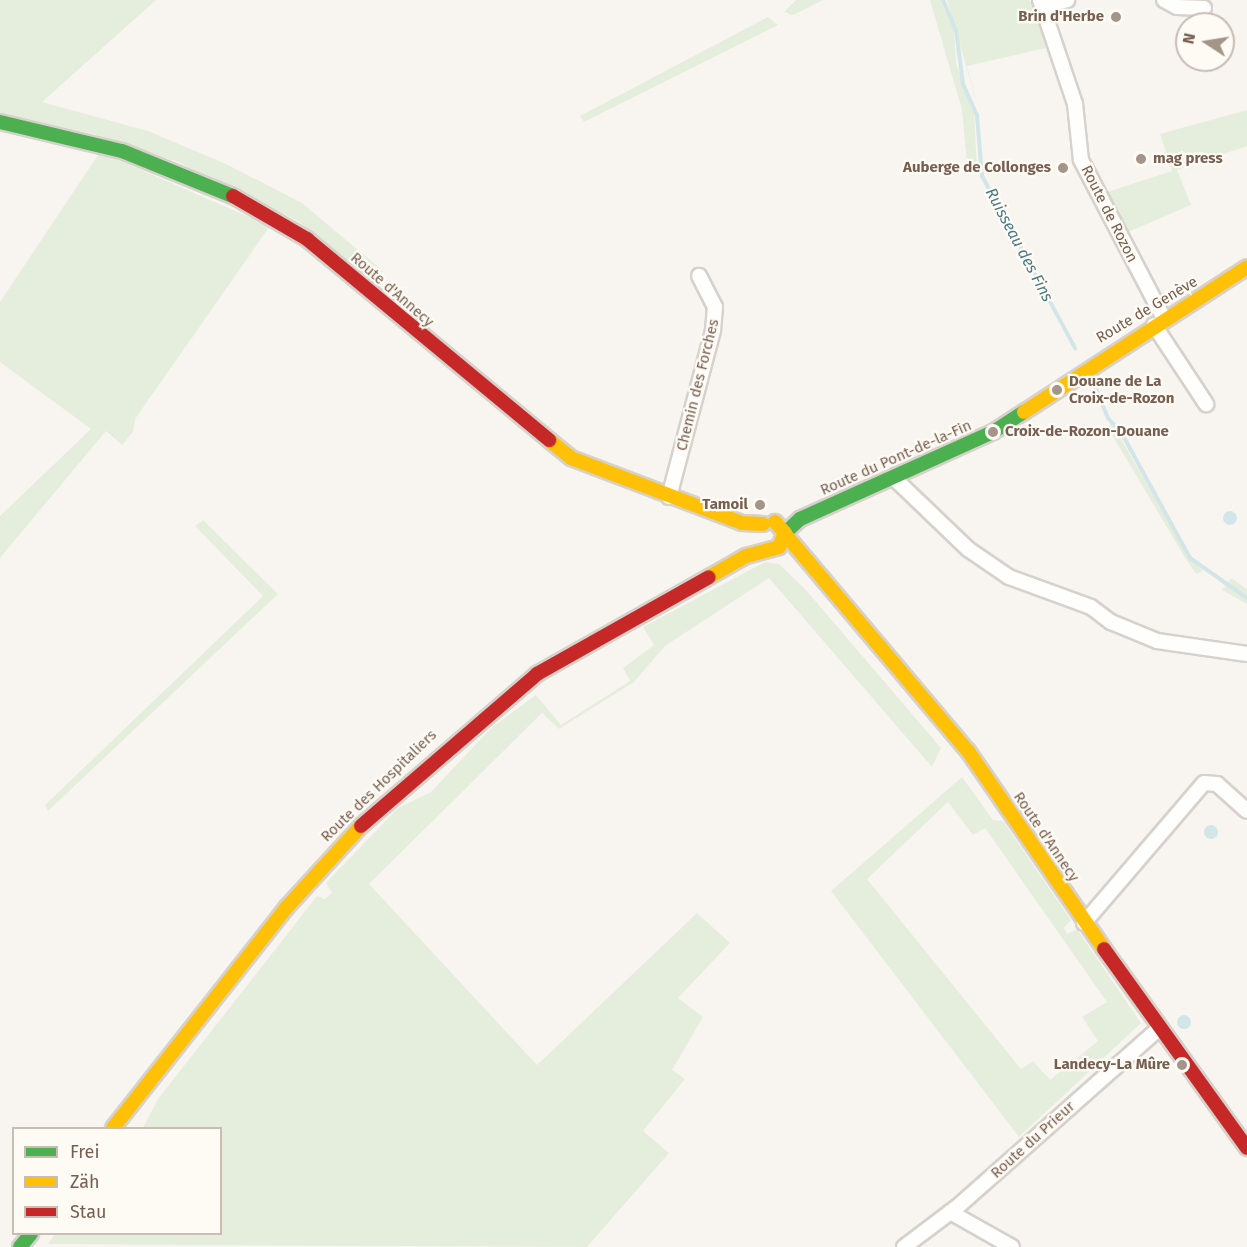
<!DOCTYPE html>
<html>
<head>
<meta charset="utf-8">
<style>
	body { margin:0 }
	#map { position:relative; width:1247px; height:1247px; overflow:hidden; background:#f8f5f0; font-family:"Fira Sans",sans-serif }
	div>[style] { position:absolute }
	.green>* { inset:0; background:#e5eedc }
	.water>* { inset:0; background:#d2e5e8 }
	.round { border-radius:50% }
	.stream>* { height:4px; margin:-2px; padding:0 2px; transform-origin:2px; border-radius:2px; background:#d2e5e8 }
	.roads { filter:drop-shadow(2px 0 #d6d1cb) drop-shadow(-2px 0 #d6d1cb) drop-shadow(0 2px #d6d1cb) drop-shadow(0 -2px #d6d1cb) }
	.street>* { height:14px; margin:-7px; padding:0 7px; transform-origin:7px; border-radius:7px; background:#fefefd }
	.fast>* { height:14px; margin:-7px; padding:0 7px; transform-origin:7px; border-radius:7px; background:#4caf50 }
	.slow>* { height:14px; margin:-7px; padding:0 7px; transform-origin:7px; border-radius:7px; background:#ffc107 }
	.jam>* { height:14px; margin:-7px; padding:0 7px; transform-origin:7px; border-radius:7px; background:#c62828 }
	.dots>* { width:16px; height:16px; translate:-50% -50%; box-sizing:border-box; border:3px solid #fefaf4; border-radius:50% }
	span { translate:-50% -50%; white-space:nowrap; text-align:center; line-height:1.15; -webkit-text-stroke:4.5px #fefaf4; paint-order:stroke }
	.poi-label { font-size:15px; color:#765f51; font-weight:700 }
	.right { translate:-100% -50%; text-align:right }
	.left { translate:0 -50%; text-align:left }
	.street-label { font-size:15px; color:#765f51 }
	.water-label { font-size:16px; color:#4c7a86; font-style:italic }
	.legend { position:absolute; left:12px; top:1127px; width:210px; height:108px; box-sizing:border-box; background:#fefaf4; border:2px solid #c8bcb3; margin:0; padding:8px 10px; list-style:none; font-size:18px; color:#765f51 }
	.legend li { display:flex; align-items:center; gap:12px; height:30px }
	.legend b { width:30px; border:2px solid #c8bcb3 }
	.north { position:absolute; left:1175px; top:12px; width:60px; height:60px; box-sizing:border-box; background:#fefaf4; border:2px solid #c8bcb3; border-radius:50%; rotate:282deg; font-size:16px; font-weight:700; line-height:24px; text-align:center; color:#765f51 }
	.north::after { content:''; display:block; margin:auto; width:21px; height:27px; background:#a49489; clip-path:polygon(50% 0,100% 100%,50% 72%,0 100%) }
</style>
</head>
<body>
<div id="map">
	<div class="green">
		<div style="clip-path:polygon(0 0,156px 0,42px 102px,148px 131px,226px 164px,302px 203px,383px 271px,373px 283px,298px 221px,178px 162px,94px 134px,0 114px)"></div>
		<div style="clip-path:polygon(796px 0,823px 0,793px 15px,784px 12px)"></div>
		<div style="clip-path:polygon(930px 0,942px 0,954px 30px,956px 63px,974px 113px,977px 168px,968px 174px,962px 110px)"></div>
		<div style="clip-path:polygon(947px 0,1030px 0,1046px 48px,967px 66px,980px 114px)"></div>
		<div style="clip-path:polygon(768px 17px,778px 25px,584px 122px,580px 116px)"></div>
		<div style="clip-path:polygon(1247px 110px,1247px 146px,1177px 170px,1191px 205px,1126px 233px,1104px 193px,1172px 171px,1160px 134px)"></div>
		<div style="clip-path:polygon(100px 152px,270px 226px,135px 419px,133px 432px,122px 445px,106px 431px,0 558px,0 516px,91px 429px,0 362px,0 302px)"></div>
		<div style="clip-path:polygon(1111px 422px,1190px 558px,1203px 571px,1196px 574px,1184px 556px,1108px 428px)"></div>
		<div style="clip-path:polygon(203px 520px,278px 594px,48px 811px,45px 805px,263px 596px,195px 526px)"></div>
		<div style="clip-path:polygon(765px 562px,779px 564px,806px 590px,941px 748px,932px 767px,769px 578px,665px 646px,634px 682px,559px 729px,542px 713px,369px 884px,537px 1065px,697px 913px,730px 943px,678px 998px,703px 1017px,672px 1070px,685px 1079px,643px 1131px,669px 1153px,587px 1247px,48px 1244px,55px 1234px,220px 1234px,220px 1128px,143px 1128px,158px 1099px,317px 896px,325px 899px,332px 893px,326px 883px,398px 808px,431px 792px,491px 728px,536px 695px,561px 725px,630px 681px,623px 668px,654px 645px,643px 627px)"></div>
		<div style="clip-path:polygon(1231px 578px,1247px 589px,1247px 604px,1222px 590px)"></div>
		<div style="clip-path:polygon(evenodd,962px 777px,993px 820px,1003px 821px,1071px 920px,1064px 928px,1067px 934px,1077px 929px,1141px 1023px,1019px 1137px,831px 891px,962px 777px,948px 802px,973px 835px,985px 828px,1107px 1002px,1082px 1017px,1098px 1041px,1050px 1080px,1033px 1061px,1021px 1069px,867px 879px,948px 802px)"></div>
	</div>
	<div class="water">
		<div class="round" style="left:1223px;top:511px;width:14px;height:14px"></div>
		<div class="round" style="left:1204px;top:825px;width:14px;height:14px"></div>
		<div class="round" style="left:1177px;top:1015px;width:14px;height:14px"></div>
	</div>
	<div class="stream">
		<div style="left:943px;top:0;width:33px;rotate:67deg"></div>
		<div style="left:956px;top:30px;width:54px;rotate:82.6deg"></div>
		<div style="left:963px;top:84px;width:34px;rotate:66deg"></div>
		<div style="left:977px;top:115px;width:61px;rotate:85.3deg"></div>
		<div style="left:982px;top:176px;width:196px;rotate:61.6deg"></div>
		<div style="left:1091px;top:376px;width:45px;rotate:68deg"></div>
		<div style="left:1108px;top:418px;width:19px;rotate:47deg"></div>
		<div style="left:1121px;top:432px;width:144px;rotate:61.3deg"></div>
		<div style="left:1190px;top:558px;width:70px;rotate:35.1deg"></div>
	</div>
	<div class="roads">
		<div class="street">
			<div style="left:1040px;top:0;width:110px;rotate:71.4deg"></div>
			<div style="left:1075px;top:104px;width:56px;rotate:83.9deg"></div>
			<div style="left:1081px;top:160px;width:179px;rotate:62.4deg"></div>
			<div style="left:1164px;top:0;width:15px;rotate:28deg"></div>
			<div style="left:1177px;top:7px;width:27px;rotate:2deg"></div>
			<div style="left:1042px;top:6px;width:26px;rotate:-13deg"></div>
			<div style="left:1154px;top:325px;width:95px;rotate:56.6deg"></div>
			<div style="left:895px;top:479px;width:101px;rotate:43.8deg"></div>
			<div style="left:968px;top:549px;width:50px;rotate:34.3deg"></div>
			<div style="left:1009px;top:577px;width:87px;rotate:20.1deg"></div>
			<div style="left:1091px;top:607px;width:25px;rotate:37deg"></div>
			<div style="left:1111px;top:622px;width:50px;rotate:22.4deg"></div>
			<div style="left:1157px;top:641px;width:91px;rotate:8.2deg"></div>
			<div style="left:669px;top:497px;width:173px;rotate:-75.2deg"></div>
			<div style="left:713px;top:330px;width:23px;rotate:-85deg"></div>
			<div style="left:715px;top:307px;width:35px;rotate:-117deg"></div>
			<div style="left:1084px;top:923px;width:184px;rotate:-49.4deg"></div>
			<div style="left:1204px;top:783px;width:13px;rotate:4deg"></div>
			<div style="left:1217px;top:784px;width:40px;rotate:42deg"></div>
			<div style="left:950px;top:1212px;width:71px;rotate:29.4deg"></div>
			<div style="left:904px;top:1247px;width:65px;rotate:-36.9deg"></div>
			<div style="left:956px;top:1208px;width:270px;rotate:-41.5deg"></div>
		</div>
		<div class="fast">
			<div style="left:0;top:122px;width:125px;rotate:13.4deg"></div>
			<div style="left:122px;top:151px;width:120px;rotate:22.1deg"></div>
			<div style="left:785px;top:533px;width:21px;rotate:-43deg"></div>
			<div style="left:800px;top:519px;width:212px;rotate:-24.3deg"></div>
			<div style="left:993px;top:432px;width:37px;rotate:-33deg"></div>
			<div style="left:20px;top:1247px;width:17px;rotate:-50deg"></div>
		</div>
		<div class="slow">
			<div style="left:1024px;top:412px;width:266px;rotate:-33deg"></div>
			<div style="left:549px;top:440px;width:28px;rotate:39deg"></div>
			<div style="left:571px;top:458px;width:183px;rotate:20.8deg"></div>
			<div style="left:742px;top:523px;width:21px;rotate:3deg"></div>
			<div style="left:785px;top:534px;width:284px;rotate:49.9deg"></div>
			<div style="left:968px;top:751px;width:240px;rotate:55.5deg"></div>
			<div style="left:709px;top:577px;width:43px;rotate:-29.6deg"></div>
			<div style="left:746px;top:556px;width:34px;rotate:-15deg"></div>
			<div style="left:779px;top:547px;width:15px;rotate:-67deg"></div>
			<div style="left:785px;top:533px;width:15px;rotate:-132deg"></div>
			<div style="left:113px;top:1128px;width:280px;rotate:-51.8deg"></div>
			<div style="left:286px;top:908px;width:111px;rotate:-47.6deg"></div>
		</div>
		<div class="jam">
			<div style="left:233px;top:196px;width:86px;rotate:30.2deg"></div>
			<div style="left:307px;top:239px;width:315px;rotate:39.7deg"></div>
			<div style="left:361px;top:826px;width:233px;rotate:-40.8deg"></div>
			<div style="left:537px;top:674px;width:197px;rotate:-29.4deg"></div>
			<div style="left:1104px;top:949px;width:245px;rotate:54.3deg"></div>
		</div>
	</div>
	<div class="dots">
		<div style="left:1116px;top:17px;background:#a49489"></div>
		<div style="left:1141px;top:159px;background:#a49489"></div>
		<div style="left:1063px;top:168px;background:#a49489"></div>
		<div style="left:1057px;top:390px;background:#a49489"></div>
		<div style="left:993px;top:432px;background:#a49489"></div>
		<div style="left:760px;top:505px;background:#a49489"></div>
		<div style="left:1182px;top:1065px;background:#a49489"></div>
	</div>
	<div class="poi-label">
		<span class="right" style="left:1104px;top:17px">Brin d'Herbe</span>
		<span class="left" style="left:1153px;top:159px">mag press</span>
		<span class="right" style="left:1051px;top:168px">Auberge de Collonges</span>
		<span class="left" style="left:1069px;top:390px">Douane de La<br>Croix-de-Rozon</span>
		<span class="left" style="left:1005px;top:432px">Croix-de-Rozon-Douane</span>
		<span class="right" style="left:748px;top:505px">Tamoil</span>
		<span class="right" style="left:1170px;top:1065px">Landecy-La Mûre</span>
	</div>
	<div class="street-label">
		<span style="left:1109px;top:214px;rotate:63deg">Route de Rozon</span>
		<span style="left:392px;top:290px;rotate:41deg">Route d'Annecy</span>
		<span style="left:1147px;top:310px;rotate:-31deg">Route de Genève</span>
		<span style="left:698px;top:385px;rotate:-76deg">Chemin des Forches</span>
		<span style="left:896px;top:458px;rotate:-24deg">Route du Pont-de-la-Fin</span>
		<span style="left:379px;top:786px;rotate:-44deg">Route des Hospitaliers</span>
		<span style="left:1046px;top:837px;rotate:56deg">Route d'Annecy</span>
		<span style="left:1033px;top:1140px;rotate:-42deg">Route du Prieur</span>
	</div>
	<div class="water-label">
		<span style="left:1019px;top:245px;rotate:62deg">Ruisseau des Fins</span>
	</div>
	<ul class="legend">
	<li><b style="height:8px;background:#4caf50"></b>Frei</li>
	<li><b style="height:8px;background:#ffc107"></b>Zäh</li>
	<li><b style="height:8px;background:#c62828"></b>Stau</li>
	</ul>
	<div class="north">N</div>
</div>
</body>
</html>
